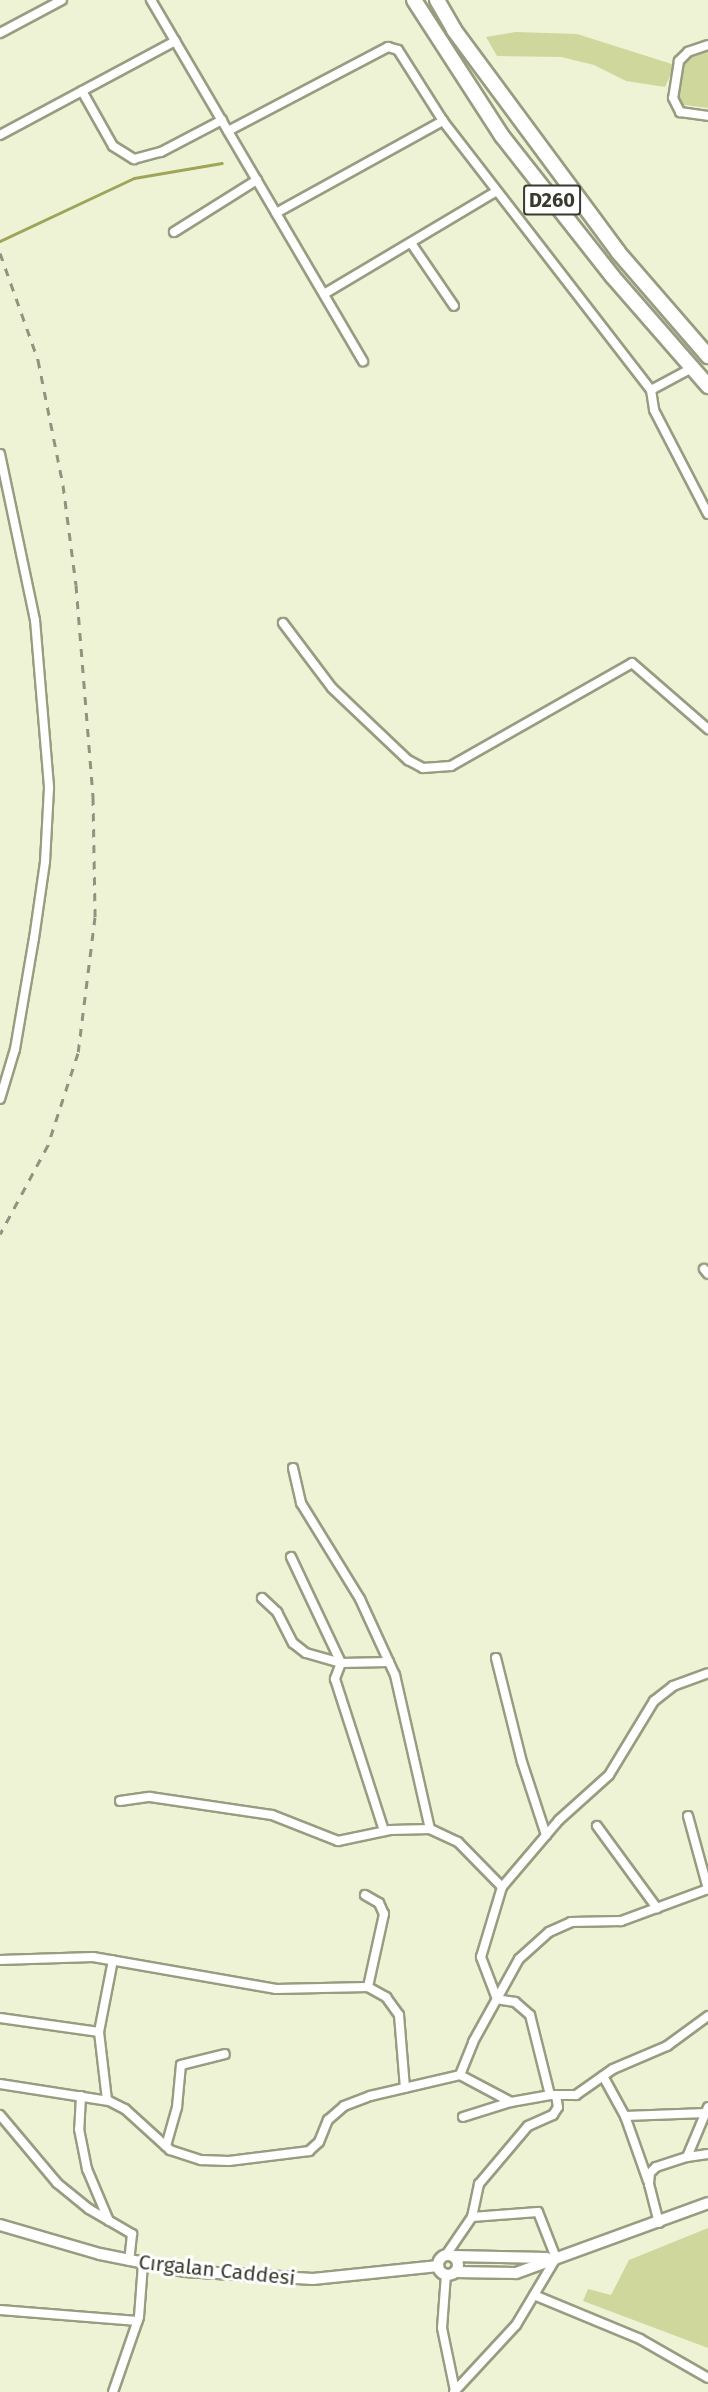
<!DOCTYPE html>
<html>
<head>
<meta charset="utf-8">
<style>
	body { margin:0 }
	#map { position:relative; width:708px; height:2392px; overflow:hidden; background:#eff3d6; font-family:"Fira Sans",sans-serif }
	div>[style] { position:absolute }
	.green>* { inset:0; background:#d0d79c }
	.stream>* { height:3px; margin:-1.5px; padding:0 1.5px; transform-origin:1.5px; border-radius:1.5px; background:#9ea559 }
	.roads { filter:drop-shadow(2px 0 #989c81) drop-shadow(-2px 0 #989c81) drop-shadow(0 2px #989c81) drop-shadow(0 -2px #989c81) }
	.minor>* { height:8px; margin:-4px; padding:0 4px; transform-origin:4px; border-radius:4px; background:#fff }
	.tertiary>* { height:10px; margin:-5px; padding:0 5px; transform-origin:5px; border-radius:5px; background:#fff }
	.tertiary>.ring { margin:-5px; padding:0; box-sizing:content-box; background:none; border:10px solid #fff; border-radius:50% }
	.trunk>* { height:14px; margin:-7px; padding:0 7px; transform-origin:7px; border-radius:7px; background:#fff }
	.rail>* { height:3px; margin-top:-1.5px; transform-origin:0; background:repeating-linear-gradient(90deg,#90937f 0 8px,transparent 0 16px) }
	span { translate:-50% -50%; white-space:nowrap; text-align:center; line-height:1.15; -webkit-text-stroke:6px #fff; paint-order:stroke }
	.shield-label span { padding:2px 4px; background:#fff; border:2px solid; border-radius:4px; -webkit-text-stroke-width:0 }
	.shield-label { font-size:20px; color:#383a2e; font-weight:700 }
	.street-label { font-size:21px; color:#383a2e }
</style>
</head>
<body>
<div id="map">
	<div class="green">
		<div style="clip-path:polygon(516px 32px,577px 34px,675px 65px,665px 87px,626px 81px,594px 65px,561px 57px,497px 56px,486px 37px)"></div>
		<div style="clip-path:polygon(708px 51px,708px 108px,677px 104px,684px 60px)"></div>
		<div style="clip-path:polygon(708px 2228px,708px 2348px,583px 2301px,588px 2289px,611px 2295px,629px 2260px)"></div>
	</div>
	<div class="stream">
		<div style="left:0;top:241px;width:148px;rotate:-25.2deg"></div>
		<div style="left:134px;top:178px;width:89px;rotate:-9.7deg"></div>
	</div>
	<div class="roads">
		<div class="minor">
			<div style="left:151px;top:0;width:419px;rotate:59.6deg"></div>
			<div style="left:0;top:33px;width:70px;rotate:-28deg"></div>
			<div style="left:708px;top:45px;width:21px;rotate:161deg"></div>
			<div style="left:688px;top:52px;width:13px;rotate:135deg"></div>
			<div style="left:679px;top:61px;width:37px;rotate:99deg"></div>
			<div style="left:673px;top:98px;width:16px;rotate:63deg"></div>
			<div style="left:680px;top:112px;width:28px;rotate:8deg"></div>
			<div style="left:82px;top:91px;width:63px;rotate:60.6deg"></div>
			<div style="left:113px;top:146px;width:25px;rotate:32deg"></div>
			<div style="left:134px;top:159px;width:28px;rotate:-15deg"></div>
			<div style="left:161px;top:152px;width:69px;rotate:-27.7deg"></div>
			<div style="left:228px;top:131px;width:181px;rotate:-27.7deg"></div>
			<div style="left:388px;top:47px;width:10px;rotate:17deg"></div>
			<div style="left:398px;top:50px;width:84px;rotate:57.6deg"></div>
			<div style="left:0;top:135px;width:199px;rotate:-28.2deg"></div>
			<div style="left:276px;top:213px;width:191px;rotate:-28.9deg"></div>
			<div style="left:443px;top:121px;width:340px;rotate:52.3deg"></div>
			<div style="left:651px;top:390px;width:20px;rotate:81deg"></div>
			<div style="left:654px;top:410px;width:117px;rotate:62.6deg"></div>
			<div style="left:174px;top:232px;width:98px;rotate:-32.1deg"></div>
			<div style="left:411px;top:243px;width:76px;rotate:55.7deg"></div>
			<div style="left:324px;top:294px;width:201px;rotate:-30.8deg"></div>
			<div style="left:651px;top:390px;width:47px;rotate:-28.2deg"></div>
			<div style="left:0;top:454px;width:170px;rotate:78.1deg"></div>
			<div style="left:35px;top:620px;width:169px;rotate:85.2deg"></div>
			<div style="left:49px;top:788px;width:74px;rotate:93.1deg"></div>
			<div style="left:45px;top:862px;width:77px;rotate:98.2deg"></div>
			<div style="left:34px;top:938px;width:113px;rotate:99.7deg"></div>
			<div style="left:15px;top:1049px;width:52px;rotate:106.7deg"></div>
			<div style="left:283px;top:623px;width:81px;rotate:53deg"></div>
			<div style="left:332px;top:688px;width:105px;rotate:43.5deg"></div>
			<div style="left:408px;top:760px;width:17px;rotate:28deg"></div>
			<div style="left:423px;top:768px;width:28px;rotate:-4deg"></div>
			<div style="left:451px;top:766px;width:208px;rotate:-29.6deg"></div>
			<div style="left:632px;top:663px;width:101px;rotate:41deg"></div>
			<div style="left:704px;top:1269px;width:6px;rotate:51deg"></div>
			<div style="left:293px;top:1468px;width:36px;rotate:77deg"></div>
			<div style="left:301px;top:1503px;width:113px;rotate:58.4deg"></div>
			<div style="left:360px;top:1599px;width:84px;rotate:65.3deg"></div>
			<div style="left:395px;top:1675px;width:158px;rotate:77.2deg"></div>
			<div style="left:291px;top:1557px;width:117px;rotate:64.7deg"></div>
			<div style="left:341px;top:1663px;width:17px;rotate:111deg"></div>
			<div style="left:335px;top:1679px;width:160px;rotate:72.1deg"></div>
			<div style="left:262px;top:1598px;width:21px;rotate:43deg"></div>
			<div style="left:277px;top:1612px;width:35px;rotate:63deg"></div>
			<div style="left:293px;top:1643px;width:16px;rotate:38deg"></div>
			<div style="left:306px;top:1653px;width:36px;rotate:16deg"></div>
			<div style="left:341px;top:1663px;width:48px;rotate:-1.2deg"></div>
			<div style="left:496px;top:1658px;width:107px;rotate:76deg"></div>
			<div style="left:522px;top:1762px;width:77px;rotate:71.8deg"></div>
			<div style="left:120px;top:1801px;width:30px;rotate:-8deg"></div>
			<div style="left:150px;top:1797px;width:123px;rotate:8.4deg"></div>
			<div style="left:272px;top:1815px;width:71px;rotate:21.5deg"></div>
			<div style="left:338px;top:1841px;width:53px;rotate:-11.9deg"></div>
			<div style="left:390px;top:1830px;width:40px;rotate:-1.4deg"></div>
			<div style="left:430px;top:1829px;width:31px;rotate:25deg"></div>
			<div style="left:458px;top:1842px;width:63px;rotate:45.6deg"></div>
			<div style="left:688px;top:1816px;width:76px;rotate:74.7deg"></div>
			<div style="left:597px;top:1826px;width:102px;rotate:53.8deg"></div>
			<div style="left:365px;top:1895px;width:16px;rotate:30deg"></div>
			<div style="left:379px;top:1903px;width:12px;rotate:66deg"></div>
			<div style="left:384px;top:1914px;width:75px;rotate:102.4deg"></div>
			<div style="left:0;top:1960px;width:93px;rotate:-1.8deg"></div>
			<div style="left:93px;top:1957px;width:186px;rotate:9.9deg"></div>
			<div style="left:276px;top:1989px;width:92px;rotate:-1.2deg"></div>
			<div style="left:368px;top:1987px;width:21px;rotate:29deg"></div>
			<div style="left:386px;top:1997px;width:22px;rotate:54deg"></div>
			<div style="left:399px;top:2015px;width:73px;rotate:85.3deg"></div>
			<div style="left:0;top:2018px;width:100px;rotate:8deg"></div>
			<div style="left:460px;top:2075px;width:35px;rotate:-68deg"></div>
			<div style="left:473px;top:2042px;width:95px;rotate:-61deg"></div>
			<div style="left:519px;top:1959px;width:40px;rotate:-42deg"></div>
			<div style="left:549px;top:1932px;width:24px;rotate:-24deg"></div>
			<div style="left:571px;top:1922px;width:50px;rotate:-1.1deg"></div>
			<div style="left:621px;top:1921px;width:93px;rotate:-20.2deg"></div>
			<div style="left:603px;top:2076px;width:46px;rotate:61.2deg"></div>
			<div style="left:625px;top:2116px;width:69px;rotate:70.5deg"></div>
			<div style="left:0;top:2084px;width:110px;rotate:8.9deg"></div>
			<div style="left:109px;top:2101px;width:18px;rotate:27deg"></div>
			<div style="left:125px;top:2109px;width:61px;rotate:42.3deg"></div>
			<div style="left:170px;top:2150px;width:33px;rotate:18deg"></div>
			<div style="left:201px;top:2160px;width:28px;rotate:2deg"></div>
			<div style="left:229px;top:2161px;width:81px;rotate:-7.1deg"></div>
			<div style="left:309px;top:2151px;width:13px;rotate:-42deg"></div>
			<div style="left:319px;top:2142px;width:24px;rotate:-68deg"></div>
			<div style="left:328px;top:2120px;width:21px;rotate:-41deg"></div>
			<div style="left:344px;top:2106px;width:28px;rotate:-21deg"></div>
			<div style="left:370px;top:2096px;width:92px;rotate:-13.1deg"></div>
			<div style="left:460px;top:2075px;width:58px;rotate:27.9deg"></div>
			<div style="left:511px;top:2102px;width:40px;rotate:-10deg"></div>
			<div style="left:550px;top:2095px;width:26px"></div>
			<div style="left:576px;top:2095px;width:45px;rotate:-35.1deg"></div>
			<div style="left:613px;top:2069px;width:59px;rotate:-23.1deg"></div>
			<div style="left:667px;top:2046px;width:51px;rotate:-36.2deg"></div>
			<div style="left:550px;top:2095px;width:82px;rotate:-104deg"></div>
			<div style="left:530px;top:2015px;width:20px;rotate:-139deg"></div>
			<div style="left:515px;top:2002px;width:18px;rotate:-171deg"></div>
			<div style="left:497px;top:1999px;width:45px;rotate:-110.9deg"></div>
			<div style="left:481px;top:1957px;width:73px;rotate:-73.3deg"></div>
			<div style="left:502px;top:1887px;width:88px;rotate:-49.6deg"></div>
			<div style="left:559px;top:1820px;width:67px;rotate:-42deg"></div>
			<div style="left:609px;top:1775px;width:87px;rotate:-58.7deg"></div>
			<div style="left:654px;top:1701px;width:24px;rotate:-38deg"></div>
			<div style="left:673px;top:1686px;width:37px;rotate:-20deg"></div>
			<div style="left:81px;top:2096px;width:33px;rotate:93deg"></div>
			<div style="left:79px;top:2129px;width:41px;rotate:78.7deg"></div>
			<div style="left:87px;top:2169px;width:56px;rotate:67.1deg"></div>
			<div style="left:107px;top:2100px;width:68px;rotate:-96.7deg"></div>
			<div style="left:99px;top:2032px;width:73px;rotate:-79deg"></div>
			<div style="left:0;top:2115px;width:89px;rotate:50deg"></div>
			<div style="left:57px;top:2183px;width:41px;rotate:39.1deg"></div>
			<div style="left:89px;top:2209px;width:50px;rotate:30.2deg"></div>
			<div style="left:132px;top:2234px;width:27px;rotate:96deg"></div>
			<div style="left:625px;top:2116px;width:81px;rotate:-2.1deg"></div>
			<div style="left:463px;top:2117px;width:50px;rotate:-17.4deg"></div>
			<div style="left:166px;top:2146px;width:41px;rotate:-74.2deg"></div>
			<div style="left:177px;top:2107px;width:42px;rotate:-84.6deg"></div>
			<div style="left:181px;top:2065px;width:45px;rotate:-14deg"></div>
			<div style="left:687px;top:2157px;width:54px;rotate:-67.2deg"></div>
			<div style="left:472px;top:2217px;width:34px;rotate:-78deg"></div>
			<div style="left:479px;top:2184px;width:76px;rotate:-49.8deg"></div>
			<div style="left:528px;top:2126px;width:27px;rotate:-24deg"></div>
			<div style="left:553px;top:2115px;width:9px;rotate:-58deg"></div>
			<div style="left:558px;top:2107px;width:11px;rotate:-100deg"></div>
			<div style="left:659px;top:2223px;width:40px;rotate:-104.4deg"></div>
			<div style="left:649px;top:2184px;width:11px;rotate:-85deg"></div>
			<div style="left:650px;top:2173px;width:8px;rotate:-45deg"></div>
			<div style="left:656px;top:2167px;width:33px;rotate:-18deg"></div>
			<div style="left:687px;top:2157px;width:21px;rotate:-8deg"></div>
			<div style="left:446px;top:2255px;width:46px;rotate:-55.6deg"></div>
			<div style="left:472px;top:2217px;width:66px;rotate:-4.3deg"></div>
			<div style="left:538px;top:2212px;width:49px;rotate:68.6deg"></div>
			<div style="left:556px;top:2258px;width:78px;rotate:120.8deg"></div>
			<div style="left:516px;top:2325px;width:91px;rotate:132.8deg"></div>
			<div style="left:446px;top:2274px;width:54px;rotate:94.2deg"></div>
			<div style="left:442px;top:2328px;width:64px;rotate:78.3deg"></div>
			<div style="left:534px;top:2295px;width:115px;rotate:22.5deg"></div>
			<div style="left:640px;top:2339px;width:78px;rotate:29.8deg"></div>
			<div style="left:0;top:2310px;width:138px;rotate:4.6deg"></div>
			<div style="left:113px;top:2392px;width:79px;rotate:-70.9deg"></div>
			<div style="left:139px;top:2317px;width:53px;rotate:-85.7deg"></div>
		</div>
		<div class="tertiary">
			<div style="left:0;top:2225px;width:104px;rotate:16.2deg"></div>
			<div style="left:100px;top:2254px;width:87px;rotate:11.3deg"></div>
			<div style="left:185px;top:2271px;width:128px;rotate:3.6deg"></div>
			<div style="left:313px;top:2279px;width:126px;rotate:-5.9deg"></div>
			<div class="ring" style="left:438px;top:2255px;width:10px;height:10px"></div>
			<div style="left:453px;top:2256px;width:94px;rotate:1.2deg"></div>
			<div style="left:455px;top:2272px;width:61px;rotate:0.9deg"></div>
			<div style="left:516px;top:2273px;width:204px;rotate:-20deg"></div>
		</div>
		<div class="trunk">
			<div style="left:414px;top:0;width:162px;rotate:57.1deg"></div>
			<div style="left:502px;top:136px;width:179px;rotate:51.8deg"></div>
			<div style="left:613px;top:277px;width:145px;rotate:48.9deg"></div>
			<div style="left:437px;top:0;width:34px;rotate:60deg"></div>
			<div style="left:454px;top:30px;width:276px;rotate:53.5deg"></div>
			<div style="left:618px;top:252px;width:138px;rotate:49.1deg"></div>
		</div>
	</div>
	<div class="rail">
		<div style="left:0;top:253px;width:114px;rotate:70.4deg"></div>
		<div style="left:38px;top:360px;width:127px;rotate:78.7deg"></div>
		<div style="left:63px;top:485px;width:101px;rotate:82.6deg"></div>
		<div style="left:76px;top:585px;width:213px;rotate:85.4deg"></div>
		<div style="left:93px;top:797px;width:120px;rotate:89deg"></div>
		<div style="left:95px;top:917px;width:137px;rotate:97.1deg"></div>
		<div style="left:78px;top:1053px;width:97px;rotate:108.1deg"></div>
		<div style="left:48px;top:1145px;width:101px;rotate:118.3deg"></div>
	</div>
	<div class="shield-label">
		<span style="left:552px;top:200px">D260</span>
	</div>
	<div class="street-label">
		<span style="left:217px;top:2270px;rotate:6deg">Cırgalan Caddesi</span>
	</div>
</div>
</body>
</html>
